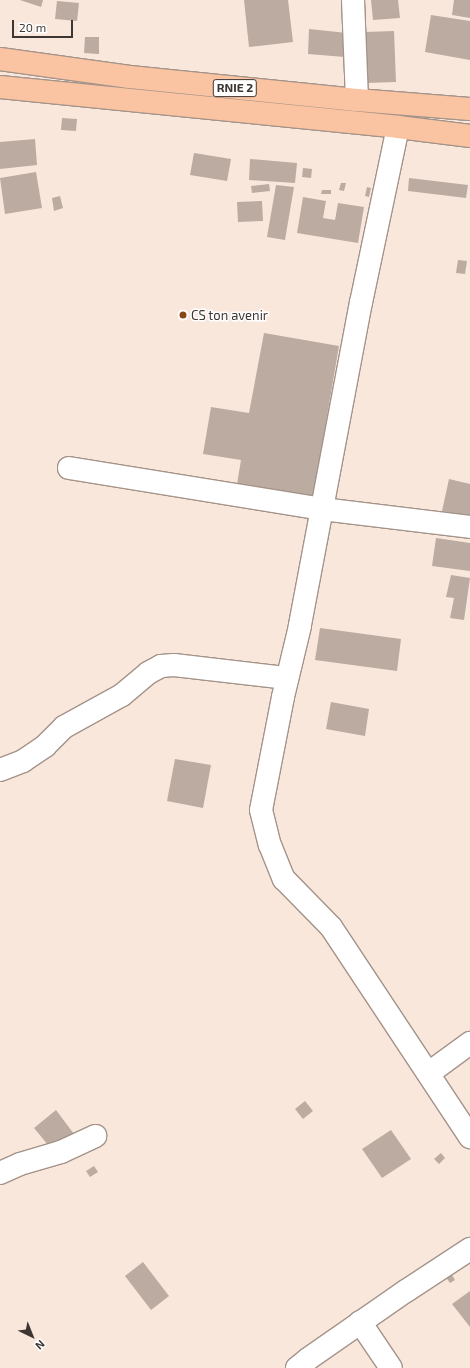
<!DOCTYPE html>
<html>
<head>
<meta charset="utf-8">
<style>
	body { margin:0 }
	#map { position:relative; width:470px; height:1368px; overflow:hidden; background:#f9e7dc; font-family:"Exo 2",sans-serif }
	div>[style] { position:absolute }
	.building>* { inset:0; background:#bcaba0 }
	.roads { filter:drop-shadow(1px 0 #a49389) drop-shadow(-1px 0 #a49389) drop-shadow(0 1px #a49389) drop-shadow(0 -1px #a49389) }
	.minor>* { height:22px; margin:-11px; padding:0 11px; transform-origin:11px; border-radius:11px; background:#fff }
	.trunk>* { height:22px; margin:-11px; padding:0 11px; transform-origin:11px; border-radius:11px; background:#fac4a3 }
	.dots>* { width:11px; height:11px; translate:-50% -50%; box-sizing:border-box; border:2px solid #fff; border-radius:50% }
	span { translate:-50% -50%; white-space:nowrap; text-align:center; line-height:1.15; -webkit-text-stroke:3px #fff; paint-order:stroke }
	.shield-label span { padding:1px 3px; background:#fff; border:1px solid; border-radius:3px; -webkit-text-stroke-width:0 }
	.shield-label { font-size:12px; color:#3e3632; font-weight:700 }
	.poi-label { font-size:13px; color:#3e3632 }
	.left { translate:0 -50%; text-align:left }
	.north { position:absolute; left:12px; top:1316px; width:40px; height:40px; -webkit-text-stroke:3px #fff; paint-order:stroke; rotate:137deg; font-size:11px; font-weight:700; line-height:16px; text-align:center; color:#3e3632 }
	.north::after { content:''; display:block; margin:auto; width:14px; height:18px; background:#3e3632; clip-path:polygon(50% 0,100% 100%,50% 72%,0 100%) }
	.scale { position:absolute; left:12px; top:20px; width:61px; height:18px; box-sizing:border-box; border:2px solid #3e3632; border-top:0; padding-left:5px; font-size:12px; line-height:14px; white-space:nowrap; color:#3e3632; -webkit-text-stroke:3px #fff; paint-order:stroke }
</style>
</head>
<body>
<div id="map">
	<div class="building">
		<div style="clip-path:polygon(20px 0,43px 0,41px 7px)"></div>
		<div style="clip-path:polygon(244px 0,288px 0,293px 42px,249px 47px)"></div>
		<div style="clip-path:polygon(371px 0,398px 0,400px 18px,373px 20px)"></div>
		<div style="clip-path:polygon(454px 0,470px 0,470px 18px,452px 15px)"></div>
		<div style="clip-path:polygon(57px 1px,79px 3px,77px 21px,55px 19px)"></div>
		<div style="clip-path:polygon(431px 15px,470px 21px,470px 60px,425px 52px)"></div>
		<div style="clip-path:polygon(309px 29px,347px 33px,345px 57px,308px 54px)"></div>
		<div style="clip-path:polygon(394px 31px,396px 82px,365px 83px,364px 32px)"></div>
		<div style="clip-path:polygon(85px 37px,99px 37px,99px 54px,84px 53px)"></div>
		<div style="clip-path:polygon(62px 118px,77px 119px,76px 131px,61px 130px)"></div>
		<div style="clip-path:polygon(35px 139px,37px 165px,0 169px,0 142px)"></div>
		<div style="clip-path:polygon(194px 153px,231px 159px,227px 181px,190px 175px)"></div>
		<div style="clip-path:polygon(250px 159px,297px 163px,295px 183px,249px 180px)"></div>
		<div style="clip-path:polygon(303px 168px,312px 169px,311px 178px,302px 177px)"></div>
		<div style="clip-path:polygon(36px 172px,42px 208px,5px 214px,0 178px)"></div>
		<div style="clip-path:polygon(409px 178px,468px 185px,466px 198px,408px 191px)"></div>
		<div style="clip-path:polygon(341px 183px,346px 183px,344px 191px,339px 190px)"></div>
		<div style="clip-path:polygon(269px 184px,270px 191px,252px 193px,251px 186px)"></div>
		<div style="clip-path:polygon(276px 185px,294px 187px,285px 240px,267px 237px)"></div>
		<div style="clip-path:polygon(367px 187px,371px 188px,369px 197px,365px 196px)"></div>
		<div style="clip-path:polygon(322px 190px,331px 190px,331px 194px,321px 194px)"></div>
		<div style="clip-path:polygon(60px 196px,63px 208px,54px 211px,52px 198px)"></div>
		<div style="clip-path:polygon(303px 197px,326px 201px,323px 218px,335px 220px,338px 203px,364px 207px,358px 243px,297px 233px)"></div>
		<div style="clip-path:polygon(262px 201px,263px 221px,238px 222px,237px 202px)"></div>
		<div style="clip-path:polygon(458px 260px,467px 261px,465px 274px,456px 273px)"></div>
		<div style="clip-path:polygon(264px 333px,339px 346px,312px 504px,236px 490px,241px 460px,203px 454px,211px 407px,249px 413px)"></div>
		<div style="clip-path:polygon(449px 479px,470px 484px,470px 517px,442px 511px)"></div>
		<div style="clip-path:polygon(436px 538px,470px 543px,470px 571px,432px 566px)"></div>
		<div style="clip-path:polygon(451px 575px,470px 578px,464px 620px,450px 618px,454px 598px,446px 597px)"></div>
		<div style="clip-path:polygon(320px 628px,401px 639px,397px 671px,315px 660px)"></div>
		<div style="clip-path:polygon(331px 702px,369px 709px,365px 736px,326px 729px)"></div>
		<div style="clip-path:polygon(175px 759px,211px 765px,203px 808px,167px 801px)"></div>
		<div style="clip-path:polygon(305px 1101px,313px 1111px,303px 1119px,295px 1109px)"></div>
		<div style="clip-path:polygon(56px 1110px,74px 1134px,53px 1151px,34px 1128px)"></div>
		<div style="clip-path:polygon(391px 1130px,411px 1159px,382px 1178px,362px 1149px)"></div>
		<div style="clip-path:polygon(441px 1153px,445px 1158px,439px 1164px,434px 1159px)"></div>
		<div style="clip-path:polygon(94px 1166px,98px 1172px,90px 1177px,86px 1171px)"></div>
		<div style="clip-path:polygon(143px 1262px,169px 1296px,151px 1310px,125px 1276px)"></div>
		<div style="clip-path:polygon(449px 1270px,455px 1280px,450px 1283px,443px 1273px)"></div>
		<div style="clip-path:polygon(470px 1291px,470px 1327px,452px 1304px)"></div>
	</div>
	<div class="roads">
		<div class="minor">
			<div style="left:353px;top:0;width:100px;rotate:87.7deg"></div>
			<div style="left:398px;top:127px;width:179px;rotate:101.9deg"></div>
			<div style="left:361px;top:302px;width:330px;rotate:100.7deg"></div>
			<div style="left:300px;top:626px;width:73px;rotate:103.5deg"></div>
			<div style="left:283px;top:697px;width:115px;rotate:101deg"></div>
			<div style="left:261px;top:810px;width:36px;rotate:76deg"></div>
			<div style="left:270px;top:845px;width:37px;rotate:68deg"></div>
			<div style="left:284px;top:879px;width:67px;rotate:45.6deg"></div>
			<div style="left:331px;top:927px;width:252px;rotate:56.5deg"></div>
			<div style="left:69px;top:468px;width:256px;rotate:9.2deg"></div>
			<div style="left:322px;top:509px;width:149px;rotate:6.9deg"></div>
			<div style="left:0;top:770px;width:25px;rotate:-21deg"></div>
			<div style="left:23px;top:761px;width:27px;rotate:-34deg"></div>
			<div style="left:45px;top:746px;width:27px;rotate:-45deg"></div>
			<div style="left:64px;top:727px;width:66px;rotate:-28.9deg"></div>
			<div style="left:122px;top:695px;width:34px;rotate:-40deg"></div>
			<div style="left:148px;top:673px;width:15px;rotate:-28deg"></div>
			<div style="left:161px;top:666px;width:13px;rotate:-4deg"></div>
			<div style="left:174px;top:665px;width:114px;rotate:6.6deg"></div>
			<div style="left:429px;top:1073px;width:51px;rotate:-36.2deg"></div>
			<div style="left:0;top:1173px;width:22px;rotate:-24deg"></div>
			<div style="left:20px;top:1164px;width:43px;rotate:-16.3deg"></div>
			<div style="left:61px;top:1152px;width:38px;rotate:-25deg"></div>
			<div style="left:360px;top:1322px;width:55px;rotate:56deg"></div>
			<div style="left:297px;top:1368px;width:14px;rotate:-39deg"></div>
			<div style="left:308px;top:1359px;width:119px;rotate:-34.8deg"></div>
			<div style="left:406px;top:1291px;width:77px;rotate:-33.3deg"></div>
		</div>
		<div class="trunk">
			<div style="left:0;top:59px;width:131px;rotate:7.9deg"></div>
			<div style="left:130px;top:77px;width:228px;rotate:5.8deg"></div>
			<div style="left:357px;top:100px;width:113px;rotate:4.6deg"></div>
			<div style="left:0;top:87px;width:400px;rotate:5.7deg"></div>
			<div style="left:398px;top:127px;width:73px;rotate:7.1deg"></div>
		</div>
	</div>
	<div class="dots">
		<div style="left:183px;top:315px;background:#874612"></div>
	</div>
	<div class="shield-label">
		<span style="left:235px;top:88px">RNIE 2</span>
	</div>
	<div class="poi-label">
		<span class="left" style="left:191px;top:315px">CS ton avenir</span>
	</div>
	<div class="north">N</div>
	<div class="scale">20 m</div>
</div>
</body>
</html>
